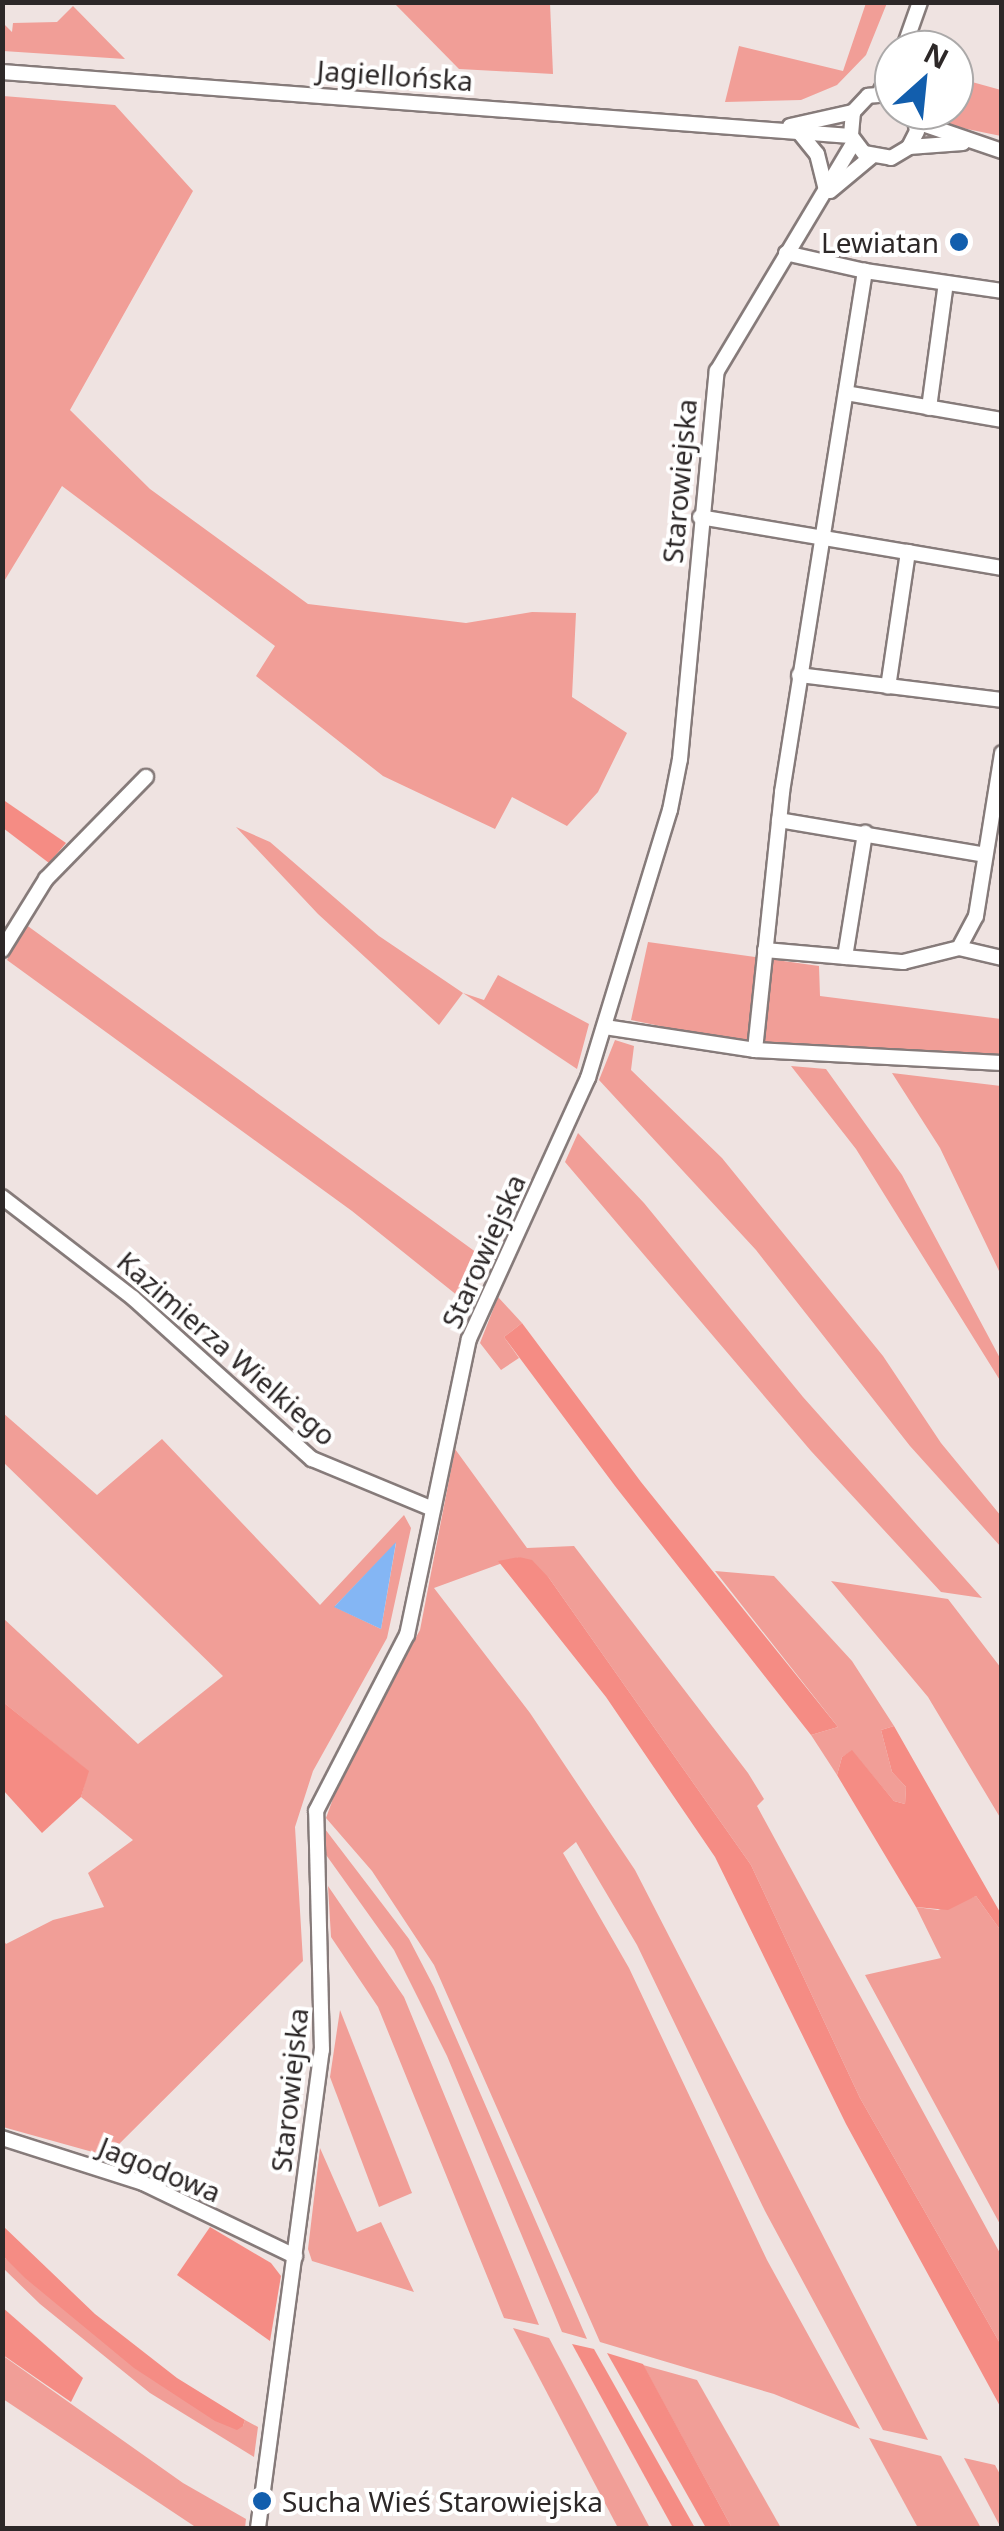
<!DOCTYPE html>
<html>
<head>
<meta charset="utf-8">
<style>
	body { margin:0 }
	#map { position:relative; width:1004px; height:2531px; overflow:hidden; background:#efe3e1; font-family:"Noto Sans",sans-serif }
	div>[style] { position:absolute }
	.green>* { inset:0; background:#f19e97 }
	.forest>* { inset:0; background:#f58c84 }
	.water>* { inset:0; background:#84b6f4 }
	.roads { filter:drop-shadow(2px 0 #867b7a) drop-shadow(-2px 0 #867b7a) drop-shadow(0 2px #867b7a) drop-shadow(0 -2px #867b7a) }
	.minor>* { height:14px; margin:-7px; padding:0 7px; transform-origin:7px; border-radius:7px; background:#fff }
	.dots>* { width:28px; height:28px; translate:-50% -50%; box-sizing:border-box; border:5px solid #fff; border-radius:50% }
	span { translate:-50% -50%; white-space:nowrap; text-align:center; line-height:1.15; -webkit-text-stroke:8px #fff; paint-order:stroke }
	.street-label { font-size:28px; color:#2d2828 }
	.poi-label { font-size:28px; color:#2d2828 }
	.right { translate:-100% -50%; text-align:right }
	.left { translate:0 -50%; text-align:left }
	.frame { position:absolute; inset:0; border:5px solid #2d2828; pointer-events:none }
	.north { position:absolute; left:874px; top:30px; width:100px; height:100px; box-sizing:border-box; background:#fff; border:2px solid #aba9a9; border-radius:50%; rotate:27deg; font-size:28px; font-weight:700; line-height:40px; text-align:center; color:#2d2828 }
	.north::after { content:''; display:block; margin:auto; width:35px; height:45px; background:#125ead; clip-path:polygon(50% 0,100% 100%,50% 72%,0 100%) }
</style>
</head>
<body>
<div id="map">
	<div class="green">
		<div style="clip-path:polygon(394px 3px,550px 3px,553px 74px,459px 69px)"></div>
		<div style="clip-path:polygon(866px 3px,887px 3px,866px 55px,837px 85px,801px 100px,725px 102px,739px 46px,843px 71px)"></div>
		<div style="clip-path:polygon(73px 6px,125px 59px,3px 51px,3px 23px,12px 32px,13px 23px,57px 22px)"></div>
		<div style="clip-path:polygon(954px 77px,1001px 90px,1001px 136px,933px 122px,923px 112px,954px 110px)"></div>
		<div style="clip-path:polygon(3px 96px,115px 105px,193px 191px,70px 410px,150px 489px,308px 604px,466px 623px,532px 612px,576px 613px,572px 697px,627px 733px,598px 792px,567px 826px,512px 797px,495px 829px,383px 776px,256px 676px,275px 646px,62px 486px,3px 583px)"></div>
		<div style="clip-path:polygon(236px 827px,270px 842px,379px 936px,463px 993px,484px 1000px,498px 975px,589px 1024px,577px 1069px,463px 993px,439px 1025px,318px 914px)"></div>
		<div style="clip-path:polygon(25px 924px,484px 1258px,463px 1300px,352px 1211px,7px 960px)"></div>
		<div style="clip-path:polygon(648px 942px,819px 966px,820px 996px,1001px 1019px,1001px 1056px,733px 1041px,631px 1020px)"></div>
		<div style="clip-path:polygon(615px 1040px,634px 1046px,631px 1070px,722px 1158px,883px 1356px,941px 1443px,1001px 1516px,1001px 1547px,910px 1446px,756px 1250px,599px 1080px)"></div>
		<div style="clip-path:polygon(791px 1066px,826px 1069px,902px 1175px,1001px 1360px,1001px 1382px,856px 1149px)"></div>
		<div style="clip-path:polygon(892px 1073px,1001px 1086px,999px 1271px,940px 1148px)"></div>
		<div style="clip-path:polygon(578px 1133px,644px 1203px,803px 1397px,982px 1598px,941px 1592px,811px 1451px,565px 1162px)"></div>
		<div style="clip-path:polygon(498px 1297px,522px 1323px,504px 1337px,519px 1358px,501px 1370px,480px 1343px)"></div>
		<div style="clip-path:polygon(evenodd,3px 1413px,97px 1495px,162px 1439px,320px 1605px,404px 1515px,411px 1528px,387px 1638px,313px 1771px,295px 1827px,303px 1961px,107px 2156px,3px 2127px,2px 1938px,6px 1944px,53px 1920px,104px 1907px,88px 1873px,133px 1840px,81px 1797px,88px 1771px,3px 1702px,3px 1618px,138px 1744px,223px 1676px,3px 1462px,3px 1413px,396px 1543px,381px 1629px,335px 1607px,335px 1606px,396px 1543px)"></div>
		<div style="clip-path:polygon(455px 1449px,527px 1548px,574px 1546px,748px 1773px,764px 1799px,757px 1806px,1001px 2255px,1001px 2345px,860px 2098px,751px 1865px,549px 1578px,519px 1557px,434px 1588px,530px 1713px,635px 1870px,928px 2440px,883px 2430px,765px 2211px,637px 1945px,576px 1842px,563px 1853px,629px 1968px,767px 2260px,860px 2429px,774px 2394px,600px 2342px,434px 1965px,372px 1871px,326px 1818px,343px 1771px,420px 1630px)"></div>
		<div style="clip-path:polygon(715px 1571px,774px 1576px,852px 1661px,894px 1726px,881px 1730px,892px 1772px,906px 1787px,905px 1804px,894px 1801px,852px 1751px,842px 1757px,837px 1775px,811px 1735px,838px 1727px)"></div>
		<div style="clip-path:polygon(831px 1581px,948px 1599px,1001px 1668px,1001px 1819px,928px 1697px)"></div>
		<div style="clip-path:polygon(325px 1829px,409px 1939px,434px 1987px,587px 2339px,562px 2332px,447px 2056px,394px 1950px,324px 1852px)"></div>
		<div style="clip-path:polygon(328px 1886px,404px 1997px,539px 2325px,504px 2318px,378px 2007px,331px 1937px)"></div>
		<div style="clip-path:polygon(976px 1896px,1001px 1931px,1001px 2226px,865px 1975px,941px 1958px,916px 1907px,938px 1910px)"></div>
		<div style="clip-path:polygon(340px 2010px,412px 2193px,379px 2207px,330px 2077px)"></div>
		<div style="clip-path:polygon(320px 2148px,357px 2232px,381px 2222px,414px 2292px,312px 2261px,308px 2249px)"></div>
		<div style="clip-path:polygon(2px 2256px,243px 2426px,245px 2420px,258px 2427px,254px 2457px,150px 2393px,40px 2304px,3px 2268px)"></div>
		<div style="clip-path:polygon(513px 2328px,549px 2338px,650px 2528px,618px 2528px)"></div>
		<div style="clip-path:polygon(2px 2355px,183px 2483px,246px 2519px,245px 2528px,197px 2528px,3px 2399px)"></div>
		<div style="clip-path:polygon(643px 2365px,697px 2380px,781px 2528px,732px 2528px)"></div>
		<div style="clip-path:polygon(869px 2438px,941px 2456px,981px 2528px,918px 2528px)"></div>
		<div style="clip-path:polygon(964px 2458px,995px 2465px,1001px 2476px,1001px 2528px)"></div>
	</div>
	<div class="forest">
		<div style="clip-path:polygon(2px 799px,66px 843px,49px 863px,3px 828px)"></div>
		<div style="clip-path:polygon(522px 1323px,641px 1482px,838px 1727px,811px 1735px,615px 1486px,504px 1337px)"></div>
		<div style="clip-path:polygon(519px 1557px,532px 1560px,549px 1578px,751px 1865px,860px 2098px,1001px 2345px,1001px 2408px,846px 2124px,715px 1857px,606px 1697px,498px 1561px)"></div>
		<div style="clip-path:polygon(3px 1702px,89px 1771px,81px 1797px,42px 1833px,3px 1790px)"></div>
		<div style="clip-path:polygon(894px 1726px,1001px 1914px,1001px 1931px,976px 1896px,948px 1910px,916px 1907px,837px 1775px,842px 1757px,852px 1750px,894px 1801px,905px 1804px,906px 1787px,892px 1772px,881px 1730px)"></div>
		<div style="clip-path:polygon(3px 2226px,95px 2314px,177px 2378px,245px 2420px,243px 2426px,237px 2430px,215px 2421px,134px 2368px,25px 2278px,3px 2256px)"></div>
		<div style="clip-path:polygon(210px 2227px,271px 2263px,281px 2276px,270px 2341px,177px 2275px)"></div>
		<div style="clip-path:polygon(2px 2307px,83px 2378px,71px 2402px,3px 2355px)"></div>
		<div style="clip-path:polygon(572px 2344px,594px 2349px,695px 2528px,673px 2528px)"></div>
		<div style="clip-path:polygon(607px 2353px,643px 2364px,732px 2528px,706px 2528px)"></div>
	</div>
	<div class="water">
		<div style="clip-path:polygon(396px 1542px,381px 1629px,334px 1607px)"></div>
	</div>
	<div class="roads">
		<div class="minor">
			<div style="left:903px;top:50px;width:51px;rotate:-70.5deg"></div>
			<div style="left:2px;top:72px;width:851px;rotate:4.31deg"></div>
			<div style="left:880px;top:92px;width:30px;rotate:-63deg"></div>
			<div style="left:894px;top:94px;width:26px;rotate:176deg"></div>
			<div style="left:868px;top:96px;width:22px;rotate:133deg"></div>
			<div style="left:853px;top:112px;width:24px;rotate:95deg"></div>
			<div style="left:851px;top:136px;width:21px;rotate:53deg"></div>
			<div style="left:864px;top:153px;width:27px;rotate:10deg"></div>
			<div style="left:891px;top:158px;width:21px;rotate:-31deg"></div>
			<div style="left:909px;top:147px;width:18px;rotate:-63deg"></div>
			<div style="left:917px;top:131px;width:21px;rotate:-101deg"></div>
			<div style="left:917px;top:122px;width:90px;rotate:18.8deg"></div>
			<div style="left:790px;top:126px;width:65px;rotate:-12.5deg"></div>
			<div style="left:799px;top:132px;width:28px;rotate:51deg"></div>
			<div style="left:817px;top:154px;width:37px;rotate:76deg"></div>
			<div style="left:909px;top:147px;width:54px;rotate:-4.2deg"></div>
			<div style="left:830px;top:191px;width:53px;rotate:-39.7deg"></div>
			<div style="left:865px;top:271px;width:138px;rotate:8.3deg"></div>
			<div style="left:846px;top:393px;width:158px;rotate:9.8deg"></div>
			<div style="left:929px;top:408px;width:126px;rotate:-82.3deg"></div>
			<div style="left:700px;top:517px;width:211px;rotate:9.6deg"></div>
			<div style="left:908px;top:552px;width:136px;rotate:98.4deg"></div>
			<div style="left:908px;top:552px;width:95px;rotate:9.7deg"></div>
			<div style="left:799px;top:675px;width:205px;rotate:7deg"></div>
			<div style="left:779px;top:820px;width:209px;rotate:9.6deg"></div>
			<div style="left:959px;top:948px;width:44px;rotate:13.1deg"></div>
			<div style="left:2px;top:950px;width:84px;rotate:-58.2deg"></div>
			<div style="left:46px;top:879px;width:143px;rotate:-45.6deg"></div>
			<div style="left:765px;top:950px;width:139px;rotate:5deg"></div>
			<div style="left:903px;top:962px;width:58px;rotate:-14deg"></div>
			<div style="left:959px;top:948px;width:36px;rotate:-62deg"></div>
			<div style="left:976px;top:916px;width:165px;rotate:-80.9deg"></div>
			<div style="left:845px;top:957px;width:126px;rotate:-80.8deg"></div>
			<div style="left:605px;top:1027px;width:152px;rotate:8.7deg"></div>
			<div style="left:755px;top:1050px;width:247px;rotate:3deg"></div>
			<div style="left:755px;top:1050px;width:259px;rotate:-84deg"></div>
			<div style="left:782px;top:792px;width:528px;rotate:-80.95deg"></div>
			<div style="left:865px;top:271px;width:81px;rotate:-167.2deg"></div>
			<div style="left:2px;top:1197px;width:165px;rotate:37.6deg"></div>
			<div style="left:133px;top:1298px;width:241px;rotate:42deg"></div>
			<div style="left:312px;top:1459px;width:131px;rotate:22.5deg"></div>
			<div style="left:2px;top:2138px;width:148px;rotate:17.7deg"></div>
			<div style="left:143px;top:2183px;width:169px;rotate:25.7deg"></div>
			<div style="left:258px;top:2528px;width:482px;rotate:-82.4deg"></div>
			<div style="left:322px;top:2050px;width:239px;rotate:-91.4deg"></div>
			<div style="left:316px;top:1811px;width:198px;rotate:-62.7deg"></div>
			<div style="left:407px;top:1635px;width:302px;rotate:-78.2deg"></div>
			<div style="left:469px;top:1339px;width:287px;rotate:-65.5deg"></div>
			<div style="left:588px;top:1078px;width:280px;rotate:-73deg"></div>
			<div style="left:670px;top:810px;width:52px;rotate:-78.9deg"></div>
			<div style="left:680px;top:759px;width:390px;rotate:-84.6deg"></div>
			<div style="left:717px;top:371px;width:267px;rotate:-59.1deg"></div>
		</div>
	</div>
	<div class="dots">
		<div style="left:959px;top:242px;background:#125ead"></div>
		<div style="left:262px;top:2501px;background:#125ead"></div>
	</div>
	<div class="street-label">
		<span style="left:395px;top:75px;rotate:4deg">Jagiellońska</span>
		<span style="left:679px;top:481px;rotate:-85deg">Starowiejska</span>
		<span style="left:483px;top:1251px;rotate:-66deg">Starowiejska</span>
		<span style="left:227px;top:1348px;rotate:41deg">Kazimierza Wielkiego</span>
		<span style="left:289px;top:2090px;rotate:-84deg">Starowiejska</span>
		<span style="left:160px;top:2169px;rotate:22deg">Jagodowa</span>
	</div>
	<div class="poi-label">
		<span class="right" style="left:939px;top:242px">Lewiatan</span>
		<span class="left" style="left:282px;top:2501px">Sucha Wieś Starowiejska</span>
	</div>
	<div class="frame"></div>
	<div class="north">N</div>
</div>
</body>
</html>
